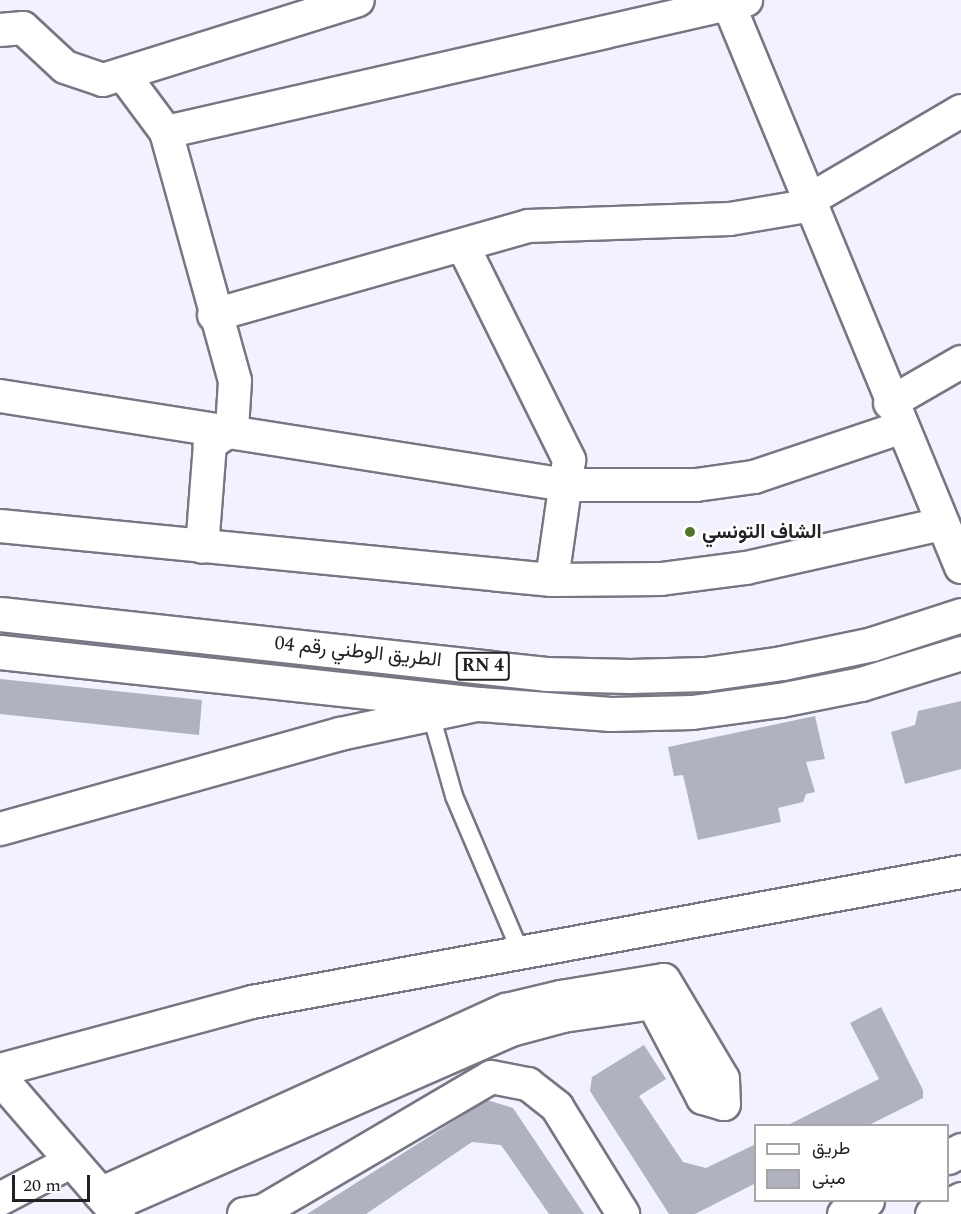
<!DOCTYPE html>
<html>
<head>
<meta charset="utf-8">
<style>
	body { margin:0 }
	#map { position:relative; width:961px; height:1214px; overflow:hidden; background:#f1f2fd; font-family:Spectral,Vazirmatn,serif }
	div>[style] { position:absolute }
	.building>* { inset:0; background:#b1b2bf }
	.roads { filter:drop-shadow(2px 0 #767783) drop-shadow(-2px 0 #767783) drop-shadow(0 2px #767783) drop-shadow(0 -2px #767783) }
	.service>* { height:16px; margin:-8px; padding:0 8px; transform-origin:8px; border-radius:8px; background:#fff }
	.minor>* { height:32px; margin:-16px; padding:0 16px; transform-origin:16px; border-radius:16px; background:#fff }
	.tertiary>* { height:33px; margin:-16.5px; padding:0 16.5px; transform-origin:16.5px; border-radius:16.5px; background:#fff }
	.primary>* { height:33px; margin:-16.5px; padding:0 16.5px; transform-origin:16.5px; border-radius:16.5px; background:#fff }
	.trunk>* { height:33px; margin:-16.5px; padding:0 16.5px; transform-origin:16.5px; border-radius:16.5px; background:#fff }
	.dots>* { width:16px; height:16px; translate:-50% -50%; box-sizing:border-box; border:3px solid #fff; border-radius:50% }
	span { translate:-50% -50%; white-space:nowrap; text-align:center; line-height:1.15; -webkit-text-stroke:4.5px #fff; paint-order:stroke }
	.shield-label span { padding:2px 4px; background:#fff; border:2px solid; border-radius:4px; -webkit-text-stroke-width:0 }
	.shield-label { font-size:18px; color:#202025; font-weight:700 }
	.poi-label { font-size:20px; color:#202025; font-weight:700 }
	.left { translate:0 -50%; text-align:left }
	.street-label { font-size:20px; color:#202025 }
	.legend { position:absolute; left:754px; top:1124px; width:195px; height:78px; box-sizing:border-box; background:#fff; border:2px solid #a6a6a8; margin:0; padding:8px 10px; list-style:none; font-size:18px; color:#202025 }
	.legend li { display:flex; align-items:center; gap:12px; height:30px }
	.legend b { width:30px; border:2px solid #a6a6a8 }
	.scale { position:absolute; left:12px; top:1175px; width:78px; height:27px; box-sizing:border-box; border:3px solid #202025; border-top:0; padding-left:8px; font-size:18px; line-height:21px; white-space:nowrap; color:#202025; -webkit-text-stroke:4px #fff; paint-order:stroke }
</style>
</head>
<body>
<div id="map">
	<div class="building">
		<div style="clip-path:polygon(0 679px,202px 700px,199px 735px,0 714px)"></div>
		<div style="clip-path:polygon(961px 701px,961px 769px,905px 784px,891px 732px,915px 725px,918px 711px)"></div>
		<div style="clip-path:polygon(815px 716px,825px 759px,806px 762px,815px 792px,806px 794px,803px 802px,778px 808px,781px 822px,698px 840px,683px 775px,674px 776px,668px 747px)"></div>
		<div style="clip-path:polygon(881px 1007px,923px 1090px,923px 1098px,869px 1125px,788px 1125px,879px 1079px,850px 1023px)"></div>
		<div style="clip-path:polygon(644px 1045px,666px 1079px,639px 1096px,683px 1162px,706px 1168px,756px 1144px,756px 1183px,695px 1214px,669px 1214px,590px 1091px,592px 1077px)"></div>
		<div style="clip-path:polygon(487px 1100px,513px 1108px,584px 1214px,549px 1214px,501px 1145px,472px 1142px,366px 1214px,307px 1214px)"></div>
	</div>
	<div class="roads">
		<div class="service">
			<div style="left:431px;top:715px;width:84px;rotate:74.1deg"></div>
			<div style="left:454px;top:796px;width:171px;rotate:66.9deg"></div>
		</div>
		<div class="minor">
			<div style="left:729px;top:5px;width:608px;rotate:67.57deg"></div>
			<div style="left:0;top:30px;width:23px;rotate:-5deg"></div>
			<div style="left:23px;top:28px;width:57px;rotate:42.9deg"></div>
			<div style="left:65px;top:67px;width:40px;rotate:18.9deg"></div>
			<div style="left:103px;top:80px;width:267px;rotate:-17.4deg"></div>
			<div style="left:123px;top:74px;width:72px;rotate:53.4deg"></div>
			<div style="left:166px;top:132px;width:595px;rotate:-12.82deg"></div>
			<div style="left:166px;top:132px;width:258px;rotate:74.5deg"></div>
			<div style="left:235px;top:381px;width:48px;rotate:93.6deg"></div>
			<div style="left:232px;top:429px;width:27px;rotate:146deg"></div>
			<div style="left:210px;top:444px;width:103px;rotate:94.4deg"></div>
			<div style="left:811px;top:199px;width:174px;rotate:-30.4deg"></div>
			<div style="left:463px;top:246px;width:239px;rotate:63.6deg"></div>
			<div style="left:569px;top:460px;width:121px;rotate:98.1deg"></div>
			<div style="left:214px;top:315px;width:326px;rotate:-15.8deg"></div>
			<div style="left:528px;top:226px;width:202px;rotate:-2deg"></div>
			<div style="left:730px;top:219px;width:84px;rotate:-9.6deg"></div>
			<div style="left:0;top:396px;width:573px;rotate:8.94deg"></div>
			<div style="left:566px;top:485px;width:130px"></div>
			<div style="left:696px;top:485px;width:59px;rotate:-7.9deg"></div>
			<div style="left:754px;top:477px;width:154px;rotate:-18.6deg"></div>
			<div style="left:890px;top:403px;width:82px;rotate:-30deg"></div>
			<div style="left:0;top:526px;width:555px;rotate:5.59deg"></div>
			<div style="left:552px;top:580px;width:109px;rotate:-0.5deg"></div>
			<div style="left:661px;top:579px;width:86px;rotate:-7.4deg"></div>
			<div style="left:746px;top:568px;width:200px;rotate:-12.7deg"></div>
			<div style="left:0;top:829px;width:353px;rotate:-15.6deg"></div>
			<div style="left:340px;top:734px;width:135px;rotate:-12deg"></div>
			<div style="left:0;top:1070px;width:261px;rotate:-15.1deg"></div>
			<div style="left:252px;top:1002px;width:721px;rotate:-10.39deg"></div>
			<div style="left:100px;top:1194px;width:446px;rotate:-24.4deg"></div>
			<div style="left:506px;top:1010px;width:57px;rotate:-13.3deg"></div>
			<div style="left:561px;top:997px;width:104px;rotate:-9.4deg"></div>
			<div style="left:664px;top:980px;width:115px;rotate:59.2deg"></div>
			<div style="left:723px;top:1079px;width:25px;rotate:88deg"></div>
			<div style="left:724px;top:1104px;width:22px;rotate:-164deg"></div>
			<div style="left:703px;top:1098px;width:107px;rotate:-117.8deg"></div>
			<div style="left:653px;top:1003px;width:91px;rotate:171.8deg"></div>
			<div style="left:563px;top:1016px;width:54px;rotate:164.9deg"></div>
			<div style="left:511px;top:1030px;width:437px;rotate:156.3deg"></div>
			<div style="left:0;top:1199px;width:81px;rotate:-27.8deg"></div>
			<div style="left:244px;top:1214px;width:19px;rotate:-9deg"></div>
			<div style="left:263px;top:1211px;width:264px;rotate:-30.4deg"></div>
			<div style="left:491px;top:1077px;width:38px;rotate:11deg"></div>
			<div style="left:528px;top:1084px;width:37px;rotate:38deg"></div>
			<div style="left:557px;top:1107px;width:126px;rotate:58.3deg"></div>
		</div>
		<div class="tertiary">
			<div style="left:0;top:1078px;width:180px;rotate:49.1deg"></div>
		</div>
		<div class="primary">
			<div style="left:948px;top:1157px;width:15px;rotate:-28deg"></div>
			<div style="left:844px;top:1214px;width:27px;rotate:-31deg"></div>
			<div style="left:932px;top:1214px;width:33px;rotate:-27deg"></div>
		</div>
		<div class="trunk">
			<div style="left:0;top:614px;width:549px;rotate:6.27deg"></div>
			<div style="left:546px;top:674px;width:84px;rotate:1.4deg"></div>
			<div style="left:630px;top:676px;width:75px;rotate:-1.5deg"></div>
			<div style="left:705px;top:674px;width:78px;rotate:-8.1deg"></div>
			<div style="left:782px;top:663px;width:92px;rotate:-11.9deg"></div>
			<div style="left:872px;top:644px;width:94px;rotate:-18deg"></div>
			<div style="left:0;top:652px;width:483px;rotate:6.2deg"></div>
			<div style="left:480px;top:704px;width:131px;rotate:4.4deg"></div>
			<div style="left:611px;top:714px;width:81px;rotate:-1.4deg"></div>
			<div style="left:692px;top:712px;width:89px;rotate:-7.8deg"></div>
			<div style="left:780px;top:700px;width:83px;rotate:-11.2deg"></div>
			<div style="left:861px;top:684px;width:105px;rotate:-17.2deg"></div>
		</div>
	</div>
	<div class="dots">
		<div style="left:690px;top:532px;background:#52742c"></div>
	</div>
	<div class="shield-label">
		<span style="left:483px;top:666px">RN 4</span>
	</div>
	<div class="poi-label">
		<span class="left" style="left:702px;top:532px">الشاف التونسي</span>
	</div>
	<div class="street-label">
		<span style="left:358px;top:652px;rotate:6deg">الطريق الوطني رقم 04</span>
	</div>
	<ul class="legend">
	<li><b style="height:8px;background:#fff"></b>طريق</li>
	<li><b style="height:16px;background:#b1b2bf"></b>مبنى</li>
	</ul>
	<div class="scale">20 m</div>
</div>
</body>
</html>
